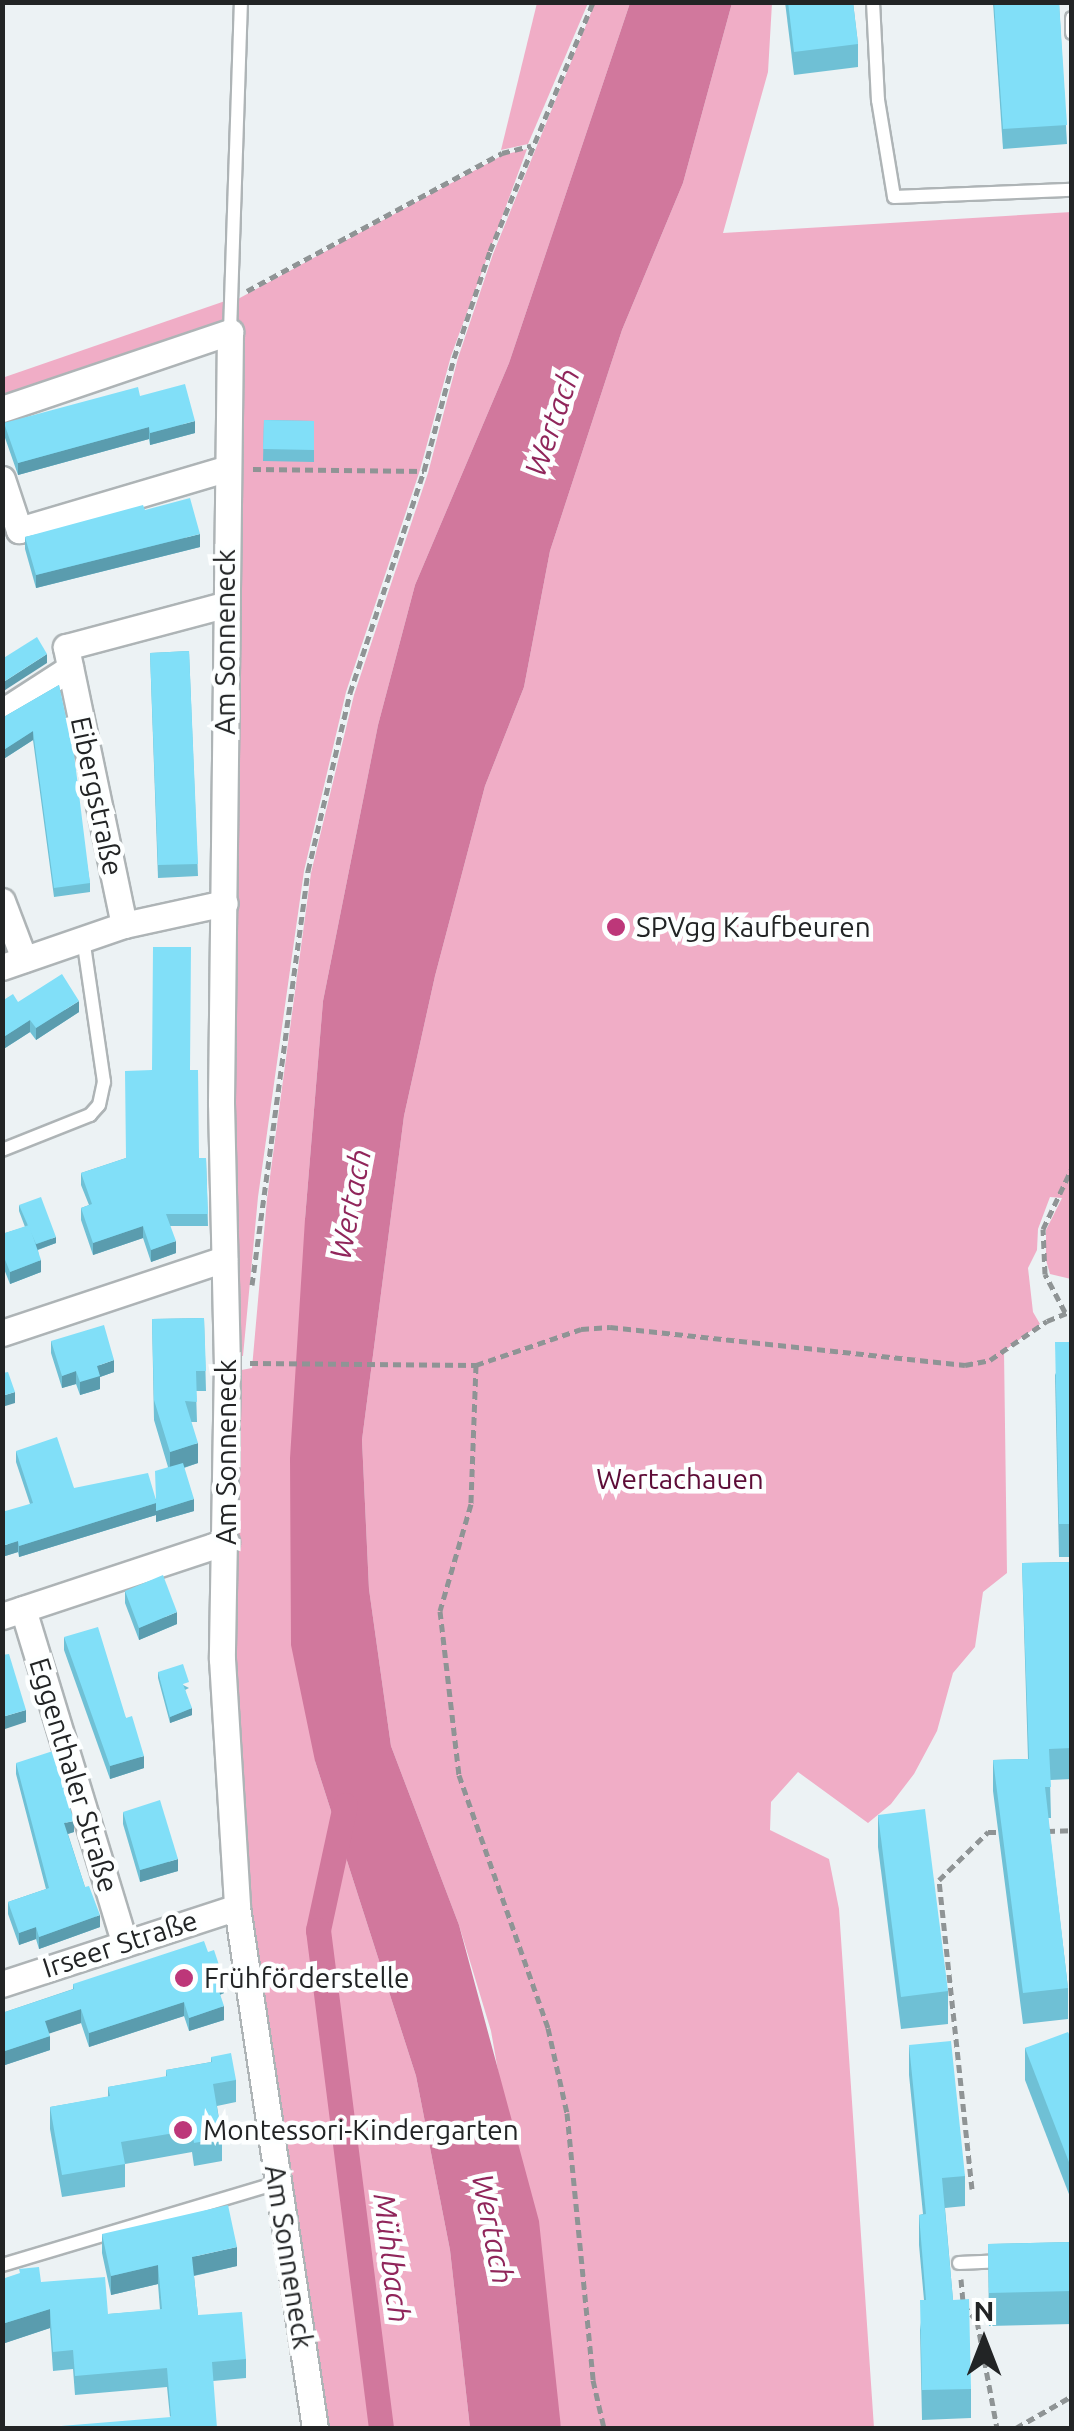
<!DOCTYPE html>
<html>
<head>
<meta charset="utf-8">
<style>
	body { margin:0 }
	#map { position:relative; width:1074px; height:2431px; overflow:hidden; background:#ecf2f4; font-family:Ubuntu,sans-serif }
	div>[style] { position:absolute }
	.green>* { inset:0; background:#f0adc6 }
	.water>* { inset:0; background:#d1789d }
	.canal>* { height:25px; margin:-12.5px; padding:0 12.5px; transform-origin:12.5px; border-radius:12.5px; background:#d1789d }
	.path>* { height:5px; margin-top:-2.5px; transform-origin:0; background:repeating-linear-gradient(90deg,#8f9495 0 8px,transparent 0 13px) }
	.roads { filter:drop-shadow(2px 0 #aeb4b6) drop-shadow(-2px 0 #aeb4b6) drop-shadow(0 2px #aeb4b6) drop-shadow(0 -2px #aeb4b6) }
	.lane>* { height:12px; margin:-6px; padding:0 6px; transform-origin:6px; border-radius:6px; background:#fff }
	.street>* { height:25px; margin:-12.5px; padding:0 12.5px; transform-origin:12.5px; border-radius:12.5px; background:#fff }
	.wall>* { inset:0; background:#6fc0d5 }
	.shaded-wall>* { inset:0; background:#5a9cae }
	.building>* { inset:0; background:#81dff8 }
	.dots>* { width:28px; height:28px; translate:-50% -50%; box-sizing:border-box; border:5px solid #fdffff; border-radius:50% }
	span { translate:-50% -50%; white-space:nowrap; text-align:center; line-height:1.15; -webkit-text-stroke:9px #fdffff; paint-order:stroke }
	.street-label { font-size:28px; color:#222425 }
	.poi-label { font-size:28px; color:#222425 }
	.left { translate:0 -50%; text-align:left }
	.park-label { font-size:28px; color:#5d0c37 }
	.water-label { font-size:30px; color:#90265b; font-style:italic }
	.frame { position:absolute; inset:0; border:5px solid #222425; pointer-events:none }
	.north { position:absolute; left:934px; top:2291px; width:100px; height:100px; -webkit-text-stroke:8px #fdffff; paint-order:stroke; rotate:0deg; font-size:28px; font-weight:700; line-height:40px; text-align:center; color:#222425 }
	.north::after { content:''; display:block; margin:auto; width:35px; height:45px; background:#222425; clip-path:polygon(50% 0,100% 100%,50% 72%,0 100%) }
</style>
</head>
<body>
<div id="map">
	<div class="green">
		<div style="clip-path:polygon(537px 3px,588px 3px,528px 144px,501px 150px)"></div>
		<div style="clip-path:polygon(595px 3px,630px 3px,509px 363px,415px 585px,378px 725px,323px 1001px,305px 1219px,315px 1761px,416px 2076px,450px 2250px,470px 2428px,326px 2428px,249px 1907px,231px 1657px,236px 1371px,252px 1368px,267px 1199px,311px 873px,354px 695px,428px 473px,458px 358px,493px 254px)"></div>
		<div style="clip-path:polygon(732px 3px,772px 3px,768px 72px,723px 233px,1072px 212px,1071px 1279px,1050px 1274px,1046px 1260px,1046px 1230px,1062px 1198px,1050px 1197px,1038px 1229px,1037px 1250px,1028px 1268px,1033px 1312px,1040px 1324px,1004px 1351px,1007px 1573px,983px 1592px,975px 1647px,953px 1673px,937px 1731px,914px 1774px,891px 1804px,868px 1823px,798px 1772px,771px 1802px,770px 1830px,829px 1859px,839px 1909px,874px 2428px,561px 2428px,491px 2031px,459px 1925px,391px 1746px,369px 1589px,362px 1440px,404px 1116px,435px 976px,485px 786px,524px 687px,550px 551px,622px 330px,683px 183px)"></div>
		<div style="clip-path:polygon(527px 149px,451px 356px,420px 470px,346px 692px,304px 871px,258px 1197px,243px 1356px,230px 1356px,236px 300px,503px 155px)"></div>
		<div style="clip-path:polygon(228px 300px,226px 329px,3px 403px,2px 378px)"></div>
	</div>
	<div class="water">
		<div style="clip-path:polygon(630px 3px,732px 3px,683px 183px,622px 330px,550px 551px,524px 687px,485px 786px,435px 976px,404px 1116px,362px 1440px,369px 1589px,391px 1746px,459px 1925px,539px 2221px,561px 2428px,470px 2428px,450px 2250px,416px 2076px,315px 1761px,291px 1645px,290px 1458px,305px 1219px,323px 1001px,378px 725px,415px 585px,509px 363px)"></div>
	</div>
	<div class="canal">
		<div style="left:345px;top:1805px;width:128px;rotate:102.2deg"></div>
		<div style="left:318px;top:1930px;width:502px;rotate:82.79deg"></div>
	</div>
	<div class="path">
		<div style="left:247px;top:291px;width:290px;rotate:-28.4deg"></div>
		<div style="left:502px;top:153px;width:30px;rotate:-14deg"></div>
		<div style="left:253px;top:469px;width:171px;rotate:0.7deg"></div>
		<div style="left:252px;top:1285px;width:418px;rotate:-82.3deg"></div>
		<div style="left:308px;top:871px;width:183px;rotate:-76.7deg"></div>
		<div style="left:350px;top:693px;width:234px;rotate:-71.6deg"></div>
		<div style="left:424px;top:471px;width:117px;rotate:-75.1deg"></div>
		<div style="left:454px;top:358px;width:113px;rotate:-71.4deg"></div>
		<div style="left:490px;top:251px;width:269px;rotate:-67.5deg"></div>
		<div style="left:1065px;top:1312px;width:43px;rotate:-117.8deg"></div>
		<div style="left:1045px;top:1274px;width:45px;rotate:-92.5deg"></div>
		<div style="left:1043px;top:1229px;width:68px;rotate:-64.6deg"></div>
		<div style="left:250px;top:1363px;width:226px;rotate:0.5deg"></div>
		<div style="left:476px;top:1365px;width:111px;rotate:-18.9deg"></div>
		<div style="left:581px;top:1329px;width:29px;rotate:-4deg"></div>
		<div style="left:610px;top:1327px;width:357px;rotate:6.1deg"></div>
		<div style="left:965px;top:1365px;width:25px;rotate:-11deg"></div>
		<div style="left:990px;top:1360px;width:69px;rotate:-34.4deg"></div>
		<div style="left:1047px;top:1321px;width:27px;rotate:-22deg"></div>
		<div style="left:476px;top:1365px;width:139px;rotate:92.1deg"></div>
		<div style="left:471px;top:1504px;width:111px;rotate:106.2deg"></div>
		<div style="left:440px;top:1611px;width:165px;rotate:83.4deg"></div>
		<div style="left:459px;top:1775px;width:268px;rotate:70.6deg"></div>
		<div style="left:548px;top:2028px;width:87px;rotate:77.4deg"></div>
		<div style="left:567px;top:2113px;width:268px;rotate:84.4deg"></div>
		<div style="left:593px;top:2380px;width:49px;rotate:77.1deg"></div>
		<div style="left:1047px;top:1831px;width:25px;rotate:-2deg"></div>
		<div style="left:972px;top:2189px;width:311px;rotate:-96.1deg"></div>
		<div style="left:939px;top:1880px;width:69px;rotate:-44.4deg"></div>
		<div style="left:988px;top:1832px;width:13px"></div>
		<div style="left:961px;top:2279px;width:25px;rotate:85deg"></div>
		<div style="left:963px;top:2304px;width:22px;rotate:51deg"></div>
		<div style="left:977px;top:2321px;width:109px;rotate:79.4deg"></div>
		<div style="left:1016px;top:2428px;width:64px;rotate:-29.7deg"></div>
	</div>
	<div class="roads">
		<div class="lane">
			<div style="left:873px;top:2px;width:98px;rotate:87.1deg"></div>
			<div style="left:878px;top:100px;width:98px;rotate:80.6deg"></div>
			<div style="left:894px;top:197px;width:178px;rotate:-2.3deg"></div>
			<div style="left:1072px;top:18px;width:15px;rotate:90deg"></div>
			<div style="left:230px;top:332px;width:330px;rotate:-88.1deg"></div>
			<div style="left:2px;top:1150px;width:95px;rotate:-21.7deg"></div>
			<div style="left:90px;top:1115px;width:13px;rotate:-48deg"></div>
			<div style="left:99px;top:1105px;width:24px;rotate:-78deg"></div>
			<div style="left:104px;top:1082px;width:146px;rotate:-98.3deg"></div>
			<div style="left:959px;top:2263px;width:45px;rotate:-2.5deg"></div>
			<div style="left:2px;top:2265px;width:287px;rotate:-16.6deg"></div>
		</div>
		<div class="street">
			<div style="left:2px;top:409px;width:241px;rotate:-18.7deg"></div>
			<div style="left:230px;top:332px;width:771px;rotate:90.67deg"></div>
			<div style="left:221px;top:1103px;width:260px;rotate:88.7deg"></div>
			<div style="left:227px;top:1363px;width:296px;rotate:91deg"></div>
			<div style="left:222px;top:1659px;width:248px;rotate:86.5deg"></div>
			<div style="left:237px;top:1907px;width:527px;rotate:81.49deg"></div>
			<div style="left:2px;top:479px;width:54px;rotate:71.6deg"></div>
			<div style="left:19px;top:530px;width:215px;rotate:-16.5deg"></div>
			<div style="left:2px;top:712px;width:81px;rotate:-32.9deg"></div>
			<div style="left:2px;top:901px;width:62px;rotate:69.2deg"></div>
			<div style="left:124px;top:925px;width:284px;rotate:-101.8deg"></div>
			<div style="left:66px;top:647px;width:163px;rotate:-14.9deg"></div>
			<div style="left:2px;top:967px;width:129px;rotate:-19deg"></div>
			<div style="left:124px;top:925px;width:103px;rotate:-12.3deg"></div>
			<div style="left:2px;top:1333px;width:234px;rotate:-18.4deg"></div>
			<div style="left:23px;top:1609px;width:347px;rotate:73.1deg"></div>
			<div style="left:2px;top:1616px;width:236px;rotate:-18.3deg"></div>
			<div style="left:2px;top:1984px;width:247px;rotate:-18.1deg"></div>
		</div>
	</div>
	<div class="wall">
		<div style="clip-path:polygon(785px 2px,853px 2px,858px 44px,858px 67px,794px 75px)"></div>
		<div style="clip-path:polygon(993px 2px,1059px 2px,1067px 144px,1003px 149px)"></div>
		<div style="clip-path:polygon(140px 396px,195px 433px,150px 445px,149px 439px,18px 475px,4px 435px,4px 423px)"></div>
		<div style="clip-path:polygon(264px 420px,314px 421px,314px 462px,263px 461px)"></div>
		<div style="clip-path:polygon(145px 510px,200px 547px,36px 588px,25px 549px,25px 537px)"></div>
		<div style="clip-path:polygon(189px 651px,198px 876px,158px 878px,150px 653px)"></div>
		<div style="clip-path:polygon(59px 685px,90px 883px,90px 892px,54px 897px,33px 740px,2px 760px,2px 718px)"></div>
		<div style="clip-path:polygon(2px 1001px,18px 1002px,79px 1012px,36px 1040px,30px 1032px,2px 1050px)"></div>
		<div style="clip-path:polygon(190px 1070px,199px 1158px,206px 1158px,208px 1226px,170px 1226px,176px 1253px,151px 1262px,143px 1238px,93px 1255px,81px 1220px,81px 1208px,89px 1205px,81px 1185px,81px 1173px,126px 1158px)"></div>
		<div style="clip-path:polygon(19px 1205px,56px 1243px,38px 1250px,41px 1272px,10px 1284px,2px 1264px,2px 1234px,25px 1227px,19px 1211px)"></div>
		<div style="clip-path:polygon(204px 1318px,206px 1391px,196px 1391px,197px 1422px,191px 1422px,198px 1463px,184px 1468px,194px 1511px,156px 1522px,156px 1515px,19px 1557px,18px 1552px,2px 1557px,30px 1504px,16px 1462px,16px 1451px,74px 1488px,156px 1499px,168px 1467px,154px 1420px,152px 1319px)"></div>
		<div style="clip-path:polygon(51px 1341px,114px 1372px,100px 1377px,100px 1389px,80px 1395px,76px 1384px,62px 1388px,51px 1353px)"></div>
		<div style="clip-path:polygon(1072px 1342px,1072px 1557px,1059px 1557px,1055px 1375px)"></div>
		<div style="clip-path:polygon(1071px 1562px,1072px 1779px,1050px 1780px,1051px 1818px,1048px 1818px,1068px 1988px,1068px 2019px,1023px 2024px,993px 1791px,993px 1760px,1028px 1759px,1022px 1563px)"></div>
		<div style="clip-path:polygon(125px 1591px,177px 1624px,139px 1640px,125px 1603px)"></div>
		<div style="clip-path:polygon(64px 1637px,126px 1718px,144px 1768px,110px 1779px,64px 1650px)"></div>
		<div style="clip-path:polygon(158px 1672px,189px 1688px,185px 1690px,192px 1715px,170px 1723px,158px 1678px)"></div>
		<div style="clip-path:polygon(16px 1763px,74px 1832px,68px 1834px,85px 1887px,100px 1927px,39px 1949px,36px 1939px,19px 1945px,8px 1914px,8px 1902px,46px 1889px,16px 1774px)"></div>
		<div style="clip-path:polygon(123px 1812px,178px 1871px,140px 1882px,123px 1824px)"></div>
		<div style="clip-path:polygon(878px 1815px,948px 1991px,948px 2024px,901px 2029px,878px 1847px)"></div>
		<div style="clip-path:polygon(73px 1984px,224px 1993px,220px 1995px,224px 2020px,189px 2031px,184px 2016px,89px 2047px,81px 2023px,49px 2033px,50px 2050px,2px 2066px,2px 2013px,73px 1989px)"></div>
		<div style="clip-path:polygon(1072px 2040px,1072px 2202px,1025px 2080px,1025px 2048px)"></div>
		<div style="clip-path:polygon(909px 2045px,965px 2176px,965px 2206px,945px 2208px,953px 2300px,971px 2389px,971px 2418px,922px 2420px,920px 2330px,924px 2300px,919px 2245px,919px 2215px,923px 2214px,909px 2075px)"></div>
		<div style="clip-path:polygon(211px 2057px,236px 2080px,236px 2102px,217px 2106px,222px 2138px,222px 2161px,194px 2166px,192px 2152px,125px 2164px,125px 2187px,62px 2197px,50px 2129px,50px 2107px,108px 2097px,108px 2087px,166px 2077px,166px 2070px,211px 2062px)"></div>
		<div style="clip-path:polygon(102px 2234px,237px 2266px,194px 2276px,198px 2315px,246px 2359px,246px 2378px,213px 2381px,170px 2417px,167px 2387px,75px 2395px,73px 2369px,53px 2371px,50px 2328px,2px 2344px,2px 2279px,41px 2282px,108px 2314px,160px 2310px,158px 2284px,111px 2295px,102px 2253px)"></div>
		<div style="clip-path:polygon(1072px 2242px,1072px 2324px,989px 2326px,988px 2244px)"></div>
	</div>
	<div class="shaded-wall">
		<div style="clip-path:polygon(195px 421px,195px 433px,150px 445px,150px 433px)"></div>
		<div style="clip-path:polygon(149px 427px,149px 439px,18px 475px,18px 463px)"></div>
		<div style="clip-path:polygon(200px 534px,200px 547px,36px 588px,36px 575px)"></div>
		<div style="clip-path:polygon(47px 654px,47px 663px,2px 692px,2px 683px)"></div>
		<div style="clip-path:polygon(33px 731px,33px 740px,2px 760px,2px 751px)"></div>
		<div style="clip-path:polygon(79px 1001px,79px 1012px,36px 1040px,36px 1028px)"></div>
		<div style="clip-path:polygon(30px 1020px,30px 1032px,2px 1050px,2px 1038px)"></div>
		<div style="clip-path:polygon(143px 1226px,143px 1238px,93px 1255px,93px 1243px)"></div>
		<div style="clip-path:polygon(56px 1237px,56px 1243px,34px 1251px,34px 1245px)"></div>
		<div style="clip-path:polygon(176px 1241px,176px 1253px,151px 1262px,151px 1250px)"></div>
		<div style="clip-path:polygon(41px 1260px,41px 1272px,10px 1284px,10px 1272px)"></div>
		<div style="clip-path:polygon(114px 1360px,114px 1372px,100px 1377px,100px 1389px,80px 1395px,80px 1382px,97px 1366px)"></div>
		<div style="clip-path:polygon(76px 1371px,76px 1384px,62px 1388px,62px 1376px)"></div>
		<div style="clip-path:polygon(15px 1392px,15px 1403px,2px 1407px,2px 1396px)"></div>
		<div style="clip-path:polygon(198px 1443px,198px 1463px,170px 1472px,170px 1452px)"></div>
		<div style="clip-path:polygon(194px 1499px,194px 1511px,156px 1522px,156px 1511px)"></div>
		<div style="clip-path:polygon(156px 1503px,156px 1515px,19px 1557px,19px 1546px)"></div>
		<div style="clip-path:polygon(18px 1541px,18px 1552px,2px 1557px,2px 1546px)"></div>
		<div style="clip-path:polygon(177px 1612px,177px 1624px,139px 1640px,139px 1628px)"></div>
		<div style="clip-path:polygon(192px 1708px,192px 1715px,170px 1723px,170px 1717px)"></div>
		<div style="clip-path:polygon(26px 1710px,26px 1722px,2px 1730px,2px 1717px)"></div>
		<div style="clip-path:polygon(144px 1756px,144px 1768px,110px 1779px,110px 1766px)"></div>
		<div style="clip-path:polygon(74px 1821px,74px 1832px,64px 1835px,64px 1823px)"></div>
		<div style="clip-path:polygon(178px 1859px,178px 1871px,140px 1882px,140px 1870px)"></div>
		<div style="clip-path:polygon(100px 1915px,100px 1927px,39px 1949px,39px 1937px)"></div>
		<div style="clip-path:polygon(36px 1927px,36px 1939px,19px 1945px,19px 1933px)"></div>
		<div style="clip-path:polygon(224px 1980px,224px 1993px,216px 1996px,216px 1982px)"></div>
		<div style="clip-path:polygon(184px 2002px,184px 2016px,89px 2047px,89px 2033px)"></div>
		<div style="clip-path:polygon(224px 2006px,224px 2020px,189px 2031px,189px 2018px)"></div>
		<div style="clip-path:polygon(81px 2009px,81px 2023px,45px 2035px,45px 2021px)"></div>
		<div style="clip-path:polygon(50px 2036px,50px 2050px,2px 2066px,2px 2052px)"></div>
		<div style="clip-path:polygon(237px 2247px,237px 2266px,192px 2276px,192px 2257px)"></div>
		<div style="clip-path:polygon(158px 2265px,158px 2284px,111px 2295px,111px 2276px)"></div>
		<div style="clip-path:polygon(50px 2309px,50px 2328px,2px 2344px,2px 2324px)"></div>
	</div>
	<div class="building">
		<div style="clip-path:polygon(788px 2px,853px 2px,858px 44px,794px 52px)"></div>
		<div style="clip-path:polygon(994px 2px,1059px 2px,1067px 125px,1003px 129px)"></div>
		<div style="clip-path:polygon(185px 384px,195px 421px,150px 433px,149px 427px,18px 463px,4px 423px,138px 387px,140px 396px)"></div>
		<div style="clip-path:polygon(264px 420px,314px 421px,314px 450px,263px 449px)"></div>
		<div style="clip-path:polygon(190px 498px,200px 534px,36px 575px,25px 537px,143px 505px,145px 510px)"></div>
		<div style="clip-path:polygon(37px 637px,47px 654px,2px 683px,2px 659px)"></div>
		<div style="clip-path:polygon(189px 651px,198px 864px,158px 865px,150px 653px)"></div>
		<div style="clip-path:polygon(59px 685px,74px 754px,90px 883px,54px 888px,33px 731px,2px 751px,2px 718px)"></div>
		<div style="clip-path:polygon(153px 947px,191px 947px,190px 1070px,198px 1070px,199px 1158px,206px 1158px,208px 1214px,166px 1214px,176px 1241px,151px 1250px,143px 1226px,93px 1243px,81px 1208px,92px 1204px,81px 1173px,126px 1158px,125px 1071px,152px 1070px)"></div>
		<div style="clip-path:polygon(62px 974px,79px 1001px,36px 1028px,30px 1020px,2px 1038px,2px 1001px,13px 994px,18px 1002px)"></div>
		<div style="clip-path:polygon(41px 1197px,56px 1237px,36px 1244px,19px 1205px)"></div>
		<div style="clip-path:polygon(29px 1225px,41px 1260px,10px 1272px,2px 1252px,2px 1234px)"></div>
		<div style="clip-path:polygon(204px 1318px,206px 1371px,196px 1371px,197px 1402px,185px 1401px,198px 1443px,170px 1452px,154px 1400px,152px 1319px)"></div>
		<div style="clip-path:polygon(104px 1325px,114px 1360px,97px 1366px,100px 1376px,80px 1382px,76px 1371px,62px 1376px,51px 1341px)"></div>
		<div style="clip-path:polygon(1055px 1342px,1072px 1342px,1072px 1524px,1059px 1524px)"></div>
		<div style="clip-path:polygon(8px 1372px,15px 1392px,2px 1396px,2px 1373px)"></div>
		<div style="clip-path:polygon(57px 1437px,74px 1488px,148px 1473px,156px 1500px,155px 1471px,183px 1463px,194px 1499px,156px 1511px,156px 1503px,19px 1546px,18px 1541px,2px 1546px,2px 1512px,33px 1503px,16px 1451px)"></div>
		<div style="clip-path:polygon(1071px 1562px,1072px 1748px,1049px 1749px,1051px 1787px,1045px 1787px,1068px 1988px,1023px 1993px,993px 1760px,1029px 1759px,1022px 1563px)"></div>
		<div style="clip-path:polygon(163px 1575px,177px 1612px,139px 1628px,125px 1591px)"></div>
		<div style="clip-path:polygon(98px 1627px,126px 1718px,132px 1716px,144px 1756px,110px 1766px,64px 1637px)"></div>
		<div style="clip-path:polygon(9px 1654px,26px 1710px,2px 1717px,2px 1655px)"></div>
		<div style="clip-path:polygon(183px 1664px,189px 1682px,183px 1684px,192px 1708px,170px 1717px,158px 1672px)"></div>
		<div style="clip-path:polygon(53px 1751px,74px 1821px,64px 1823px,85px 1887px,89px 1886px,100px 1915px,39px 1937px,36px 1927px,19px 1933px,8px 1902px,49px 1888px,16px 1763px)"></div>
		<div style="clip-path:polygon(160px 1800px,178px 1859px,140px 1870px,123px 1812px)"></div>
		<div style="clip-path:polygon(925px 1809px,948px 1991px,901px 1997px,878px 1815px)"></div>
		<div style="clip-path:polygon(204px 1941px,208px 1952px,214px 1950px,224px 1980px,216px 1982px,224px 2006px,189px 2018px,184px 2002px,89px 2033px,81px 2009px,45px 2021px,50px 2036px,2px 2052px,2px 2013px,74px 1989px,73px 1984px)"></div>
		<div style="clip-path:polygon(1068px 2032px,1072px 2040px,1072px 2170px,1025px 2048px)"></div>
		<div style="clip-path:polygon(951px 2041px,965px 2176px,942px 2178px,953px 2300px,969px 2299px,971px 2389px,922px 2390px,920px 2300px,926px 2300px,919px 2215px,926px 2214px,909px 2045px)"></div>
		<div style="clip-path:polygon(231px 2053px,236px 2080px,213px 2084px,222px 2138px,194px 2143px,192px 2130px,121px 2142px,125px 2164px,62px 2175px,50px 2107px,110px 2096px,108px 2087px,167px 2076px,166px 2070px,212px 2062px,211px 2057px)"></div>
		<div style="clip-path:polygon(228px 2205px,237px 2247px,192px 2257px,198px 2315px,242px 2312px,246px 2359px,212px 2362px,217px 2428px,62px 2428px,61px 2426px,171px 2417px,167px 2368px,75px 2376px,73px 2350px,53px 2352px,50px 2309px,2px 2324px,2px 2279px,20px 2273px,19px 2269px,39px 2267px,41px 2282px,105px 2277px,108px 2314px,162px 2309px,158px 2265px,111px 2276px,102px 2234px)"></div>
		<div style="clip-path:polygon(1072px 2242px,1072px 2291px,989px 2293px,988px 2244px)"></div>
	</div>
	<div class="dots">
		<div style="left:616px;top:927px;background:#bd3779"></div>
		<div style="left:184px;top:1978px;background:#bd3779"></div>
		<div style="left:183px;top:2130px;background:#bd3779"></div>
	</div>
	<div class="street-label">
		<span style="left:225px;top:642px;rotate:-90deg">Am Sonneneck</span>
		<span style="left:97px;top:796px;rotate:78deg">Eibergstraße</span>
		<span style="left:226px;top:1452px;rotate:-90deg">Am Sonneneck</span>
		<span style="left:74px;top:1775px;rotate:73deg">Eggenthaler Straße</span>
		<span style="left:120px;top:1944px;rotate:-18deg">Irseer Straße</span>
		<span style="left:289px;top:2257px;rotate:81deg">Am Sonneneck</span>
	</div>
	<div class="poi-label">
		<span class="left" style="left:636px;top:927px">SPVgg Kaufbeuren</span>
		<span class="left" style="left:204px;top:1978px">Frühförderstelle</span>
		<span class="left" style="left:203px;top:2130px">Montessori-Kindergarten</span>
	</div>
	<div class="park-label">
		<span style="left:680px;top:1479px">Wertachauen</span>
	</div>
	<div class="water-label">
		<span style="left:552px;top:422px;rotate:-71deg">Wertach</span>
		<span style="left:350px;top:1204px;rotate:-79deg">Wertach</span>
		<span style="left:493px;top:2229px;rotate:79deg">Wertach</span>
		<span style="left:392px;top:2258px;rotate:83deg">Mühlbach</span>
	</div>
	<div class="frame"></div>
	<div class="north">N</div>
</div>
</body>
</html>
